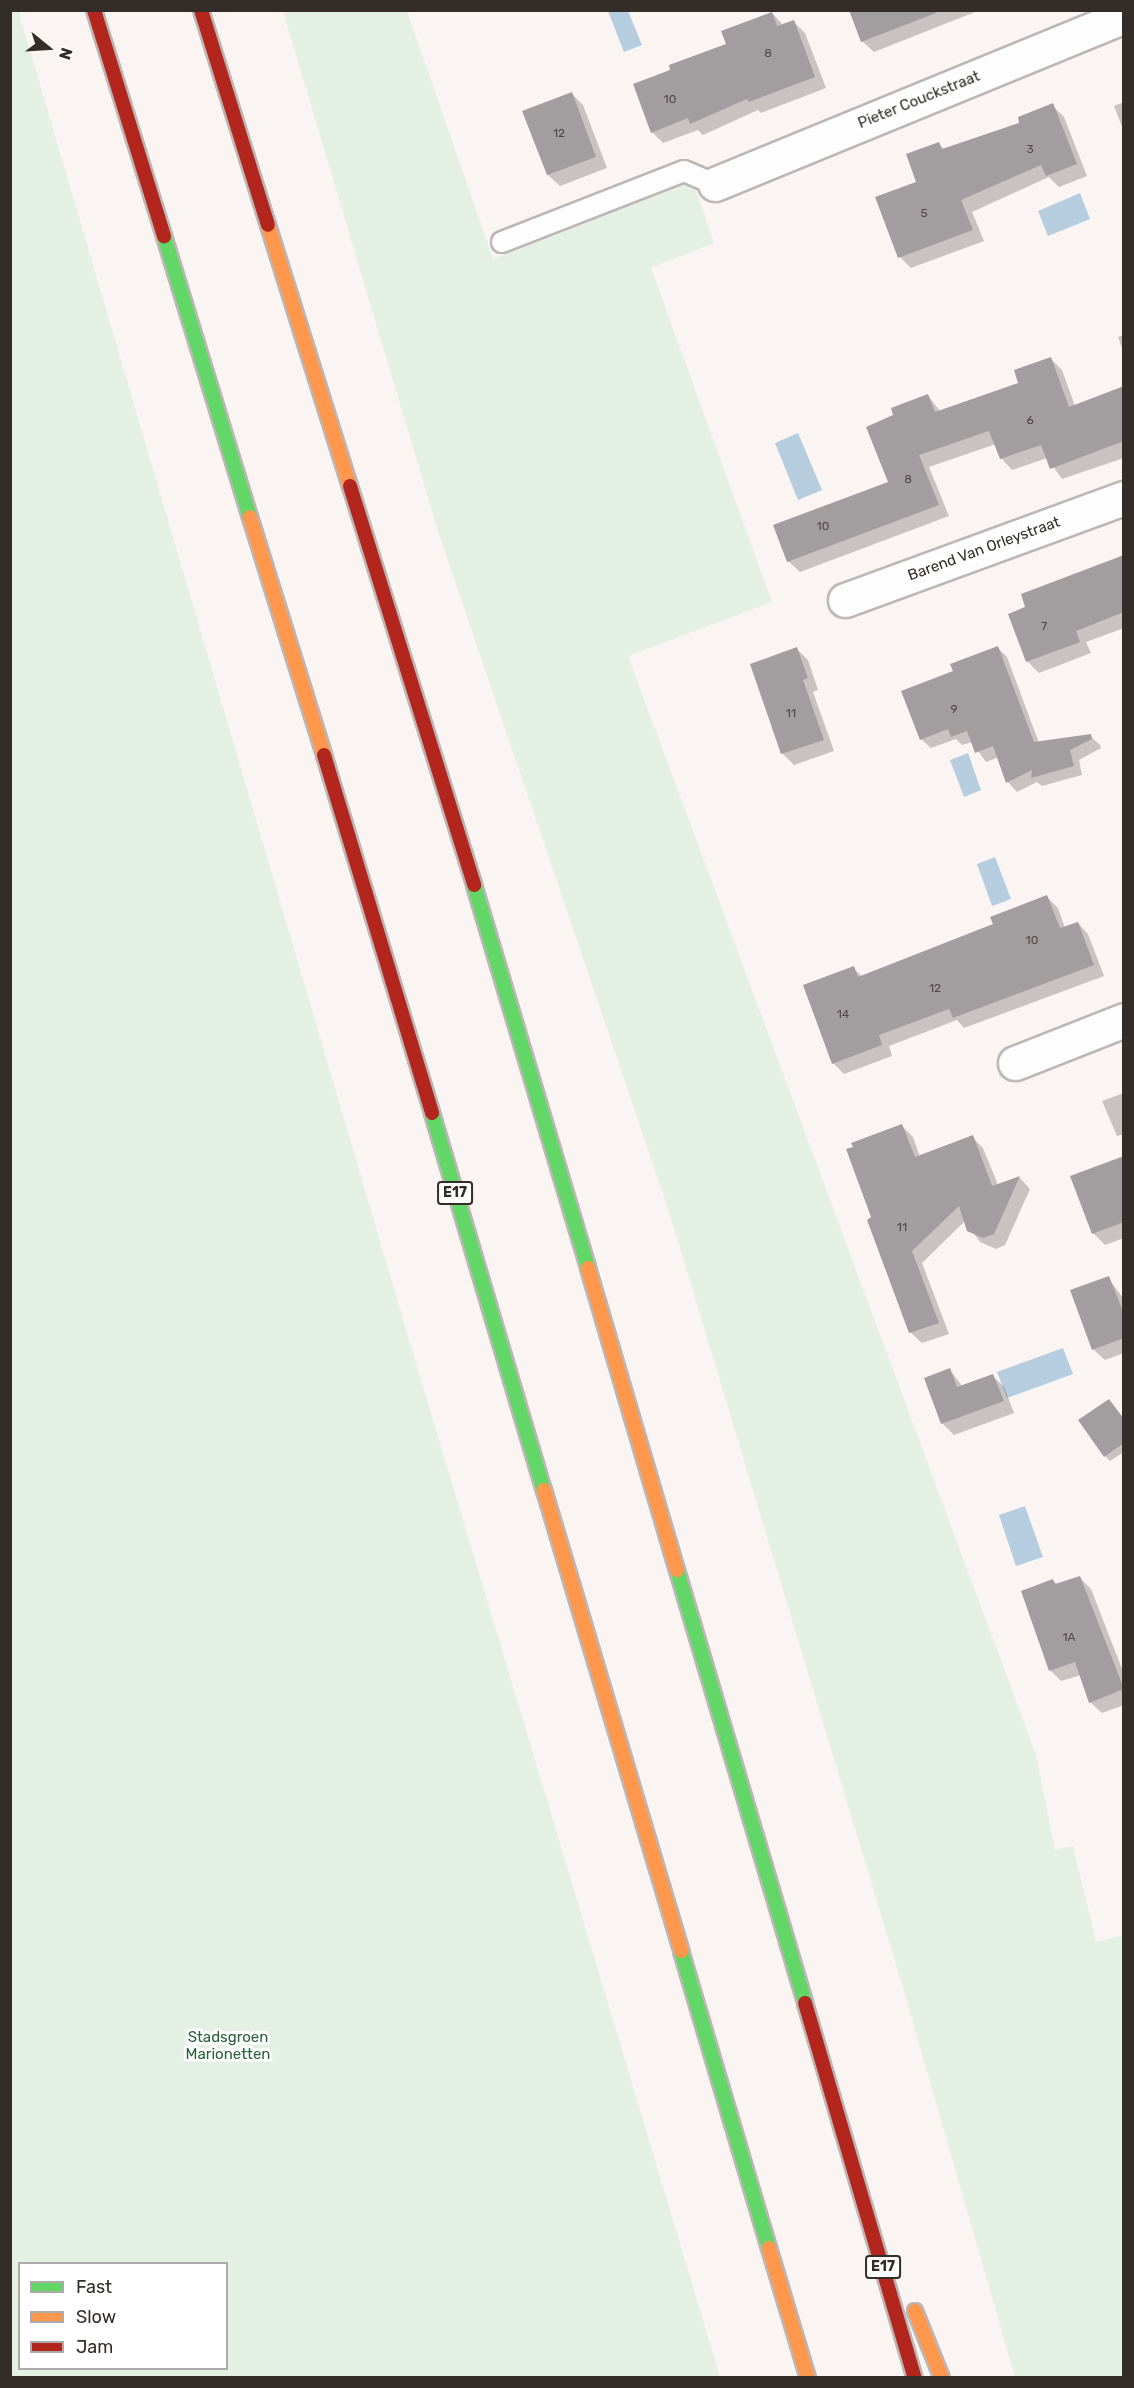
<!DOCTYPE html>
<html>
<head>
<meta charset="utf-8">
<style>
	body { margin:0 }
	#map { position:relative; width:1134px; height:2388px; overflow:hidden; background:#faf4f2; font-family:Rubik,sans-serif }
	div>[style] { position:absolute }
	.green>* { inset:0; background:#e3f0e3 }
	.water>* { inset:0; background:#b5cddf }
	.shadow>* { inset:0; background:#0003 }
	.building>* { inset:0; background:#a29ea0 }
	.roads { filter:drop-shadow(2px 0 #bcb6b4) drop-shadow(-2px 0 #bcb6b4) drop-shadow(0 2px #bcb6b4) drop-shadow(0 -2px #bcb6b4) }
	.lane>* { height:20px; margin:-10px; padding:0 10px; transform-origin:10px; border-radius:10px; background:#fefdfd }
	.street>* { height:33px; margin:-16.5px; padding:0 16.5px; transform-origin:16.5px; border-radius:16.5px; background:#fefdfd }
	.fast>* { height:14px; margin:-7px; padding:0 7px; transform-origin:7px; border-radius:7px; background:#63d668 }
	.slow>* { height:14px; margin:-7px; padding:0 7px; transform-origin:7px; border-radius:7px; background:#ff974d }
	.jam>* { height:14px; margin:-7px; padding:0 7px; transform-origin:7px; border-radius:7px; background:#b3261e }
	span { translate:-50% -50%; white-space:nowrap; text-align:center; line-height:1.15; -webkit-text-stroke:6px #fff; paint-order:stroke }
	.number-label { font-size:12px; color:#4f4847 }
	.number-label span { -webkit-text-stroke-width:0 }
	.shield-label span { padding:2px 4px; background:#fff; border:2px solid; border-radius:4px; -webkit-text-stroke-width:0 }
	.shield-label { font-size:14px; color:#332c29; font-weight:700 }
	.street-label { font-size:15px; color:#332c29 }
	.park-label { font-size:15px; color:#29613b }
	.frame { position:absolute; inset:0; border:12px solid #332c29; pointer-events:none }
	.legend { position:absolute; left:18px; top:2262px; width:210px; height:108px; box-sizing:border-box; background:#fff; border:2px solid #adaba9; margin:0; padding:8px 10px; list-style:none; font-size:18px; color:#332c29 }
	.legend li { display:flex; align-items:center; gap:12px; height:30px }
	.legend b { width:30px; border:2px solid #adaba9 }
	.north { position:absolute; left:18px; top:18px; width:60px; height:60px; -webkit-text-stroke:4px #fff; paint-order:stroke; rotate:108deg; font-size:16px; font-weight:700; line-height:24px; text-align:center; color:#332c29 }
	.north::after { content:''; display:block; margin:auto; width:21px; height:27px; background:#332c29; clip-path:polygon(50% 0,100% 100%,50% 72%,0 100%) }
</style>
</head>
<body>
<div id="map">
	<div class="green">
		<div style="clip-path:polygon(evenodd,18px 10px,404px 1323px,720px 2377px,11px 2377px,10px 11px,18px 10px,20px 2264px,226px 2264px,226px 2368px,20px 2368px,20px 2264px)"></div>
		<div style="clip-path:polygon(283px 11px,407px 11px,493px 259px,693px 181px,714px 243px,651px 268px,772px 602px,628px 656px,1036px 1755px,1055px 1850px,1073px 1846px,1096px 1942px,1123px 1935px,1123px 2377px,1015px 2377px,904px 1991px,668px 1208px,438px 531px)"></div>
	</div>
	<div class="water">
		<div style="clip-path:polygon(608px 11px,628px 11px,642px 45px,624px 52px)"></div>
		<div style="clip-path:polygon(1080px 193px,1090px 219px,1048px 236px,1038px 211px)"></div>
		<div style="clip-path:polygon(798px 433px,822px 490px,798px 500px,775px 443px)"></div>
		<div style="clip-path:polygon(968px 753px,981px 790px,964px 797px,950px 760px)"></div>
		<div style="clip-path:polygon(995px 857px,1011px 899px,992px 906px,977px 864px)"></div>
		<div style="clip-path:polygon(1063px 1348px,1073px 1374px,1007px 1398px,997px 1372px)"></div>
		<div style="clip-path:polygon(1025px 1506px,1043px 1557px,1016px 1566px,999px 1515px)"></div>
	</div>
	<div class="shadow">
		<div style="clip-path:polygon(851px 10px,980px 10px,874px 52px,862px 41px)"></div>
		<div style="clip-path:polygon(772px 13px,783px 25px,794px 22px,805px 33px,826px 88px,761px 113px,758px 110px,703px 135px,698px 130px,663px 143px,652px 132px,672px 71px,728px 45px)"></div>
		<div style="clip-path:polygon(572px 94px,583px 105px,607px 168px,560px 186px,548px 175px,524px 112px)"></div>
		<div style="clip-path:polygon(1124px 102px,1124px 132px,1114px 106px)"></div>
		<div style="clip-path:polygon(1052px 105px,1064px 117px,1087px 176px,1059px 187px,1049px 177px,972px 212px,984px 241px,911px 268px,900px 257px,918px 183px,938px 143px,945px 150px,1021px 124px)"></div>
		<div style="clip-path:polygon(1124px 335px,1124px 353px,1118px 337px)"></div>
		<div style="clip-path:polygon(1050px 358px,1062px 370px,1075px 406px,1124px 387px,1124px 458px,1062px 479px,1047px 458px,1012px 470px,1001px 458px,996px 444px,929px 467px,949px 516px,800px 572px,788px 561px,890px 483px,895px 416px,928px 396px,941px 412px,1019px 384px)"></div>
		<div style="clip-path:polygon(1124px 557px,1124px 628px,1086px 642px,1091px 653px,1039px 673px,1027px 661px)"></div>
		<div style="clip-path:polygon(997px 647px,1007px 657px,1039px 743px,1090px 736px,1100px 745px,1101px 748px,1079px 760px,1082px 775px,1042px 786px,1037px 782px,1017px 792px,1008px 782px,999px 757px,986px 762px,972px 742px,962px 745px,956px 739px,931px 748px,921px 739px,955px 672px)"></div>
		<div style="clip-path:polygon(797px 649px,808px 660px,818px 690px,813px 692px,834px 751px,794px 765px,782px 753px)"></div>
		<div style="clip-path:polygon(1047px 897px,1058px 908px,1065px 928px,1078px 923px,1088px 934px,1104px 976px,964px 1028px,957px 1020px,889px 1046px,892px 1056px,844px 1074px,833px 1063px,853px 968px,863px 977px,995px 925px)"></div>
		<div style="clip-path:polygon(1124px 1093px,1124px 1134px,1117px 1136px,1102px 1101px)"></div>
		<div style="clip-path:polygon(902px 1126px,913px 1137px,920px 1157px,972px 1137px,983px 1148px,998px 1185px,1020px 1178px,1030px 1189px,1005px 1245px,996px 1249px,980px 1242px,965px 1221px,922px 1263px,949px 1334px,922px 1343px,910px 1332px,873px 1217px)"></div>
		<div style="clip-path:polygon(1124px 1158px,1124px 1238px,1105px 1245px,1094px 1234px,1071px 1177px)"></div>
		<div style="clip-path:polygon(1108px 1278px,1124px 1299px,1124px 1353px,1105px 1360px,1093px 1349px)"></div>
		<div style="clip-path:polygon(950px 1370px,963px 1387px,993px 1376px,1004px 1387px,1014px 1413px,954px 1435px,942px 1423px)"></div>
		<div style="clip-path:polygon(1124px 1419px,1124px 1452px,1110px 1461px,1105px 1456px)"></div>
		<div style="clip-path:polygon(1080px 1578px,1091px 1589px,1124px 1674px,1124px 1705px,1102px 1713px,1090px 1702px,1081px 1675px,1061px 1681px,1050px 1670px,1053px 1581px,1058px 1585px)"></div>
	</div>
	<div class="building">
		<div style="clip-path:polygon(849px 10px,936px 10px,936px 13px,861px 42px)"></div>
		<div style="clip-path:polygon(772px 12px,777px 26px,794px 20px,815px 77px,749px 102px,747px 99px,690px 124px,688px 118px,651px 133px,633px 84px,670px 70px,669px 65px,726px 44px,721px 31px)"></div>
		<div style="clip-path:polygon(572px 92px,596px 157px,547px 175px,522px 111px)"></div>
		<div style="clip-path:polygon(1053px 103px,1077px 164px,1046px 176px,1041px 165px,961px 200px,973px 230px,898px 258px,875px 197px,916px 182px,906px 154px,939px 142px,942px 149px,1019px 123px,1018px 117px)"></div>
		<div style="clip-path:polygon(1051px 357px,1069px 407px,1124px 386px,1124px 441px,1050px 469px,1041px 445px,1000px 459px,989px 431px,919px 455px,939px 505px,787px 562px,773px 525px,888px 482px,866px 427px,893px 415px,891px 408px,928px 394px,935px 412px,1018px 383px,1014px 370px)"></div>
		<div style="clip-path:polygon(1124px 555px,1124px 612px,1076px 631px,1080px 642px,1026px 662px,1008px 614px,1025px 607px,1021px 594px)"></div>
		<div style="clip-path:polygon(998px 646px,1034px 742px,1091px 734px,1092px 739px,1070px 750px,1074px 766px,1031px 778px,1032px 770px,1006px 783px,993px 746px,975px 753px,967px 731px,951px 737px,948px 729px,920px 740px,901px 691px,953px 671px,950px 664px)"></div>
		<div style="clip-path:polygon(797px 647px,808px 678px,803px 680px,824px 740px,781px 754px,750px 664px)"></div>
		<div style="clip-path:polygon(1047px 895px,1060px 928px,1078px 922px,1094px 965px,953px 1018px,949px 1009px,879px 1035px,882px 1045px,832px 1064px,803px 985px,854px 966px,858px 977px,993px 924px,990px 917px)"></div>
		<div style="clip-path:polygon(902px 1124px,915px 1157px,973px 1135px,992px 1186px,1020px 1176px,994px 1234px,983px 1238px,967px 1231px,959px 1206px,912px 1251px,939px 1323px,909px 1333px,867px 1220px,871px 1217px,846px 1149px,853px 1147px,851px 1143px)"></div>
		<div style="clip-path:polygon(1124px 1156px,1124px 1222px,1092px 1234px,1070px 1176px)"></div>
		<div style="clip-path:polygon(1109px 1276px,1124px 1314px,1124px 1338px,1092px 1350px,1070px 1290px)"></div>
		<div style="clip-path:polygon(950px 1368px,957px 1387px,993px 1374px,1004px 1401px,941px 1424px,924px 1378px)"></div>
		<div style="clip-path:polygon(1109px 1399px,1124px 1419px,1124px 1443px,1104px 1457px,1078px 1420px)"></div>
		<div style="clip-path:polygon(1080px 1576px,1124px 1689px,1089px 1703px,1075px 1662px,1049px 1671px,1021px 1591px,1053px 1579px,1055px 1584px)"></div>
	</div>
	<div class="roads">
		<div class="lane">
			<div style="left:502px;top:242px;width:195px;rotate:-21.3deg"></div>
			<div style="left:684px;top:171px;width:34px;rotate:23deg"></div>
		</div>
		<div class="street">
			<div style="left:715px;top:184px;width:442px;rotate:-22.3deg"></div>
			<div style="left:845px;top:600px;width:297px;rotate:-20.1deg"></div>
			<div style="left:1015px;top:1063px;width:117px;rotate:-21.5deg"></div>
		</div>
		<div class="fast">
			<div style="left:164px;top:236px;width:294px;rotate:73deg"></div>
			<div style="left:474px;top:885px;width:400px;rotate:73.4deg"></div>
			<div style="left:432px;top:1113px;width:393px;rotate:73.5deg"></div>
			<div style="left:677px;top:1570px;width:452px;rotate:73.5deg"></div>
			<div style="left:681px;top:1951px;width:310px;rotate:73.5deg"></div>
		</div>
		<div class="slow">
			<div style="left:268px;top:225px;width:274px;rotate:72.6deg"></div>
			<div style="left:250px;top:517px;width:249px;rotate:72.7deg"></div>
			<div style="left:588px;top:1268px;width:315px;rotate:73.6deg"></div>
			<div style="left:544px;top:1490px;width:481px;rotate:73.4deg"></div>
			<div style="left:769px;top:2248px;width:136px;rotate:73.3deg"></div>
			<div style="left:915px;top:2311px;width:72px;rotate:68.1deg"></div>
		</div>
		<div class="jam">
			<div style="left:94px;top:10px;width:237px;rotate:72.8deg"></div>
			<div style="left:201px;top:10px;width:225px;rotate:72.7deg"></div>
			<div style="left:350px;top:486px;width:418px;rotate:72.7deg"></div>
			<div style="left:324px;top:755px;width:374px;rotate:73.2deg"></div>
			<div style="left:805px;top:2003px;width:391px;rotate:73.7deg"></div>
		</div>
	</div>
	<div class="number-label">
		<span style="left:768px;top:54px">8</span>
		<span style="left:670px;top:100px">10</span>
		<span style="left:559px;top:134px">12</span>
		<span style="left:1030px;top:150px">3</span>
		<span style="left:924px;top:214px">5</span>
		<span style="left:1030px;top:421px">6</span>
		<span style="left:908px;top:480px">8</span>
		<span style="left:823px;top:527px">10</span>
		<span style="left:1044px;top:627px">7</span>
		<span style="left:954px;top:710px">9</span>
		<span style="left:791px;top:714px">11</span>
		<span style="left:1032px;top:941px">10</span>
		<span style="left:935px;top:989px">12</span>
		<span style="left:843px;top:1015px">14</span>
		<span style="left:902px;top:1228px">11</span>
		<span style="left:1069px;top:1638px">1A</span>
	</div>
	<div class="shield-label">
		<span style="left:455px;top:1193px">E17</span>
		<span style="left:883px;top:2267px">E17</span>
	</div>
	<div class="street-label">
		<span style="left:919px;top:100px;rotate:-22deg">Pieter Couckstraat</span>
		<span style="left:984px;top:549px;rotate:-20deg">Barend Van Orleystraat</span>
	</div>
	<div class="park-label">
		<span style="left:228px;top:2046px">Stadsgroen<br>Marionetten</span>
	</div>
	<div class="frame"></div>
	<ul class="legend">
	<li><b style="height:8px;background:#63d668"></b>Fast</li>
	<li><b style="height:8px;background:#ff974d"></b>Slow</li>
	<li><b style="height:8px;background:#b3261e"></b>Jam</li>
	</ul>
	<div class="north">N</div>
</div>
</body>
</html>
